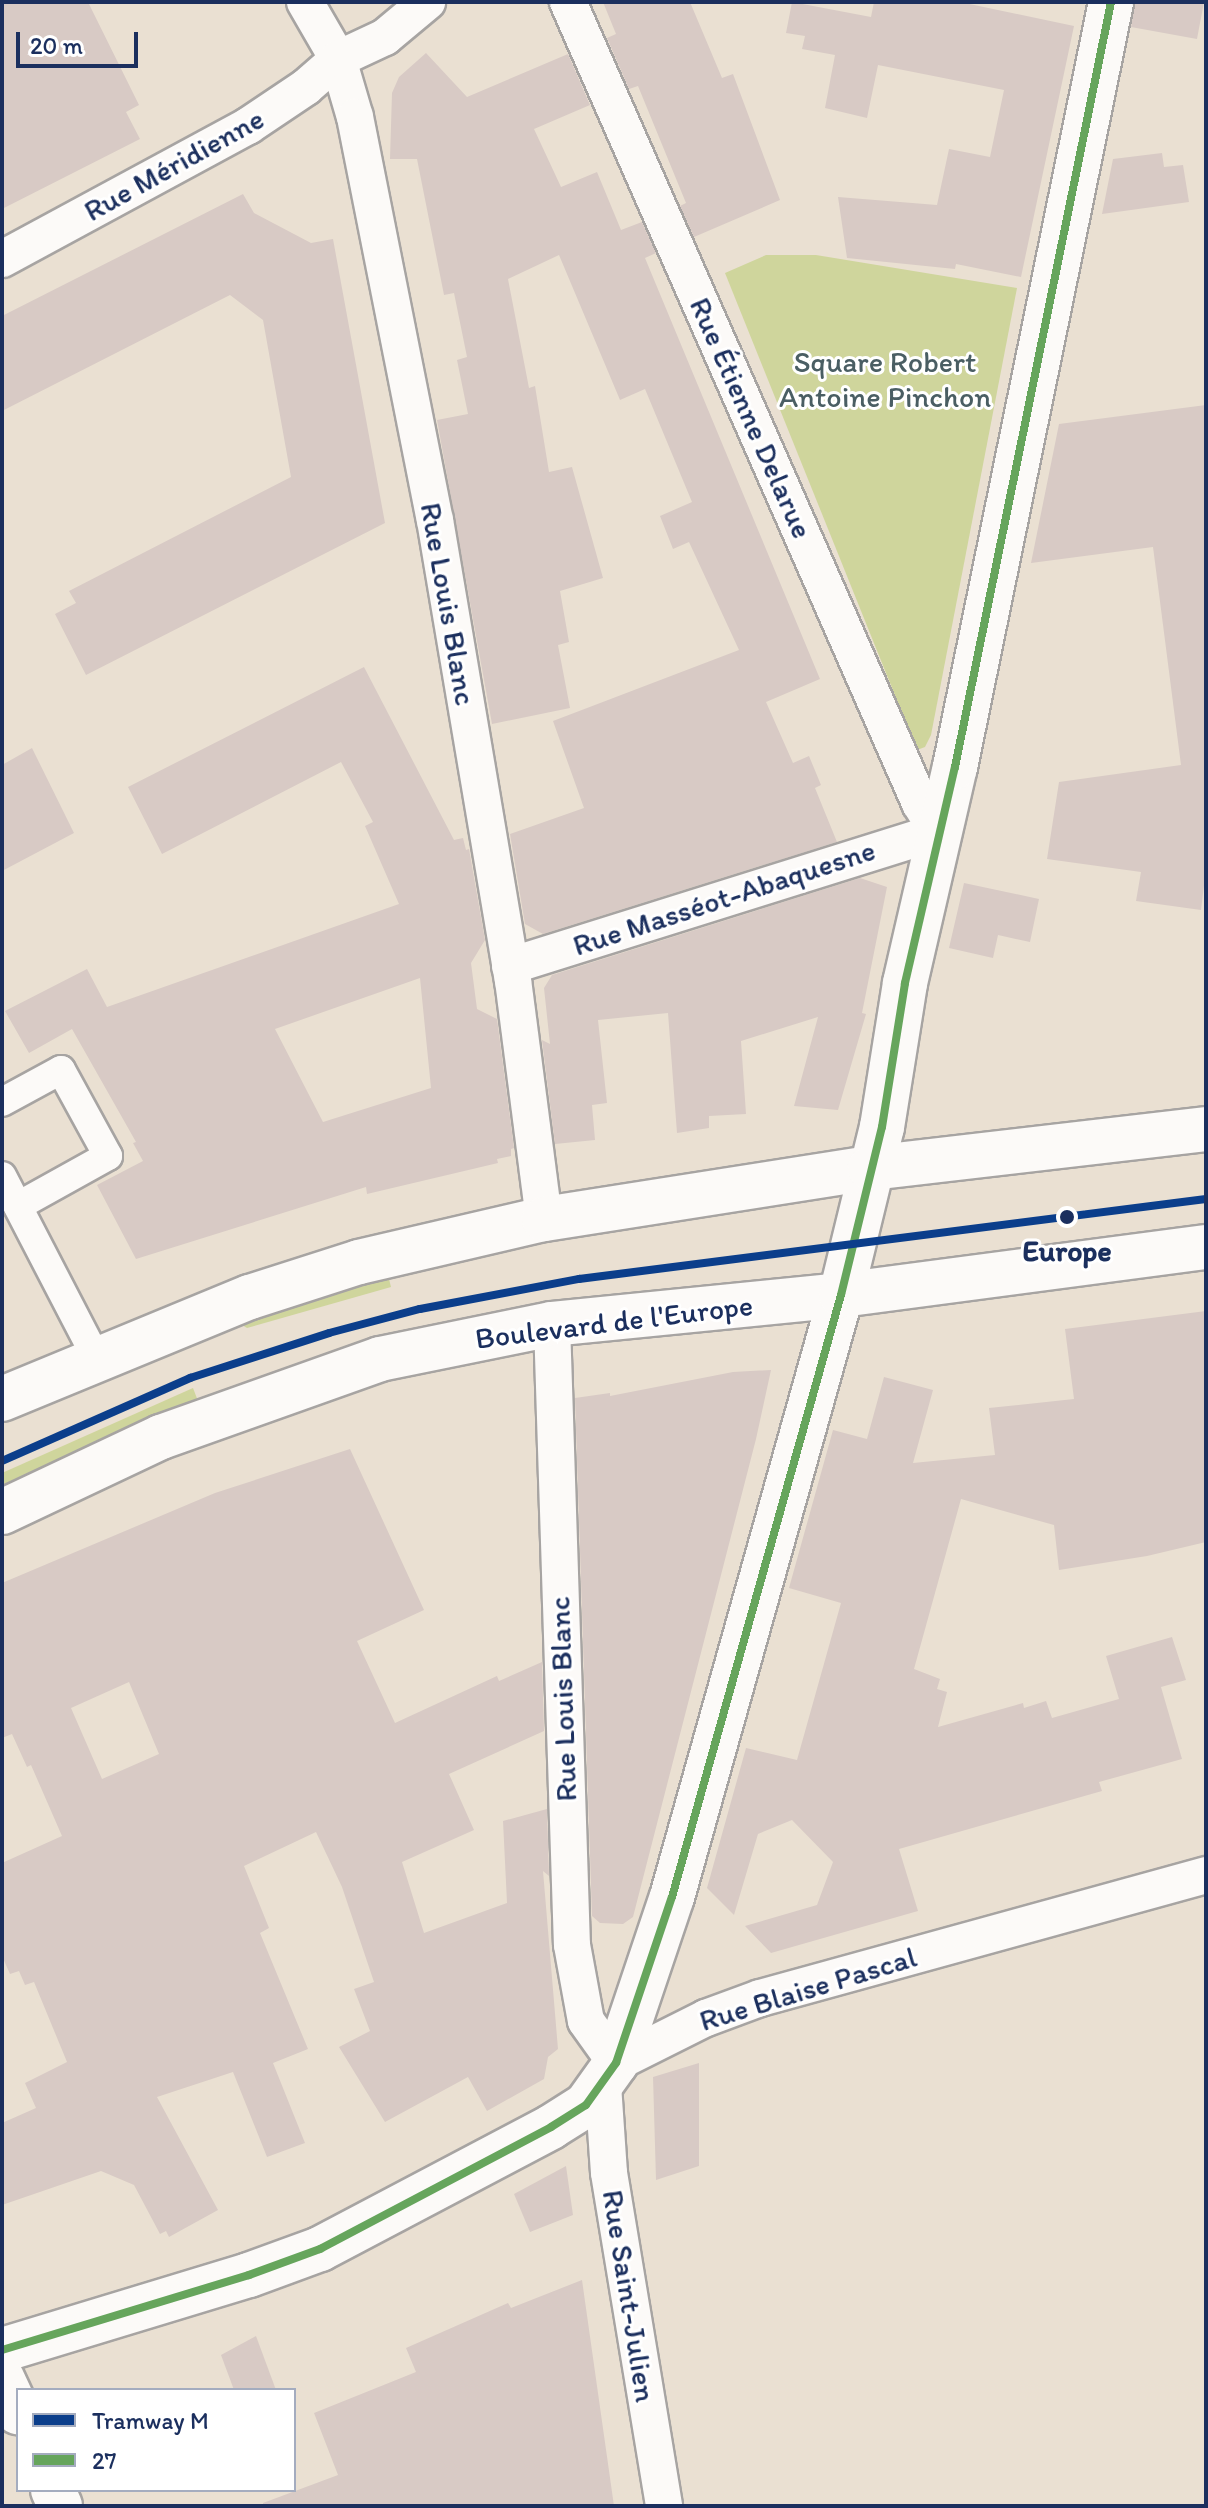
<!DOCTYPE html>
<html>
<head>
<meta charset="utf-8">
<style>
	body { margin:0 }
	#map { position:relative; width:1208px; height:2508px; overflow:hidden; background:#eae0d2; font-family:Itim,sans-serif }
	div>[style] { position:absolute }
	.green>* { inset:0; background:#cfd59c }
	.building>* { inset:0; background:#d8cac5 }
	.roads { filter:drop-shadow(2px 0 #a7a4a2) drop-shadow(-2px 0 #a7a4a2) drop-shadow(0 2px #a7a4a2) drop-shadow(0 -2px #a7a4a2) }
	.pedestrian>* { height:28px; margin:-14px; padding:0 14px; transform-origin:14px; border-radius:14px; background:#fcfaf8 }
	.minor>* { height:36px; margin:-18px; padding:0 18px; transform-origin:18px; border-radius:18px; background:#fcfaf8 }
	.tertiary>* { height:44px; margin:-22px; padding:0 22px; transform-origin:22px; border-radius:22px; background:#fcfaf8 }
	.primary>* { height:44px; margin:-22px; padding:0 22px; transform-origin:22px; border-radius:22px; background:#fcfaf8 }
	.bus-1>* { height:8px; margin:-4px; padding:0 4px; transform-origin:4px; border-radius:4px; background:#66a55c }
	.tram-1>* { height:8px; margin:-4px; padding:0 4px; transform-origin:4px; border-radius:4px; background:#0b3e8b }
	.dots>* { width:22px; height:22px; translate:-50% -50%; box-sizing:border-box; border:4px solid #fff; border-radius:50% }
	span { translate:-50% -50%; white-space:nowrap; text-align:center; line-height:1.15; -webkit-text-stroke:6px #fff; paint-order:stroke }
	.street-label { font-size:30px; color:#1b2f5e }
	.park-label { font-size:30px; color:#4a5e63 }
	.stop-label { font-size:30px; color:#1b2f5e; font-weight:700 }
	.frame { position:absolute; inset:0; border:4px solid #1b2f5e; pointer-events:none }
	.legend { position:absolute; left:16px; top:2388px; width:280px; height:104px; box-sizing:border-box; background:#fff; border:2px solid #a4acbf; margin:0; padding:10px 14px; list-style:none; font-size:24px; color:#1b2f5e }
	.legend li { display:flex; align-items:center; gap:16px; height:40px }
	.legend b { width:40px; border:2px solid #a4acbf }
	.scale { position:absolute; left:16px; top:32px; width:122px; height:36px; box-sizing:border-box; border:4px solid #1b2f5e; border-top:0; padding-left:10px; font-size:24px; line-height:28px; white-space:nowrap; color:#1b2f5e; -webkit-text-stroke:6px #fff; paint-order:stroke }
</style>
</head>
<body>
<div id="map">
	<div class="green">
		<div style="clip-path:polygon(766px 255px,816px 255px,1017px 288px,931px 735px,925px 747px,917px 750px,725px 273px)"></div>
		<div style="clip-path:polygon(387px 1271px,391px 1287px,247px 1328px,239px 1323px)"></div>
		<div style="clip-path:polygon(193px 1388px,198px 1401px,2px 1485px,2px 1473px)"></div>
	</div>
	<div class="building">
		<div style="clip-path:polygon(2px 2px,88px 2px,139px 105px,126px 112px,140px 139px,2px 209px)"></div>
		<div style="clip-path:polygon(603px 2px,690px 2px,722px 78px,733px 74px,780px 200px,694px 237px,680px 206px,686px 203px,638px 86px,629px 89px,607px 38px,616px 34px)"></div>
		<div style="clip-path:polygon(792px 2px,871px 17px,874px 2px,960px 2px,1074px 26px,1021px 277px,956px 264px,955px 269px,847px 258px,838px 197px,937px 205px,949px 149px,990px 157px,1004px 90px,878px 65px,867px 118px,825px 108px,835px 55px,802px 49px,805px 36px,786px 33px)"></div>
		<div style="clip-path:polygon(1135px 2px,1204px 2px,1197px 39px,1131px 27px)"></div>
		<div style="clip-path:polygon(426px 53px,467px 97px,568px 54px,590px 105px,534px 129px,561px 187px,597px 172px,621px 230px,642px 222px,656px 253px,645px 258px,820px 679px,766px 702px,793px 763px,809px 756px,821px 785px,815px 788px,837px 842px,543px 934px,525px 924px,510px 834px,584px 808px,553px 721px,739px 650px,689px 542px,673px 549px,660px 516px,692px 502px,645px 389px,620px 400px,559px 255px,508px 279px,529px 388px,535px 386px,549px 472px,572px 467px,603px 578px,560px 591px,569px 642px,558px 645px,570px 708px,492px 724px,437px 420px,468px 414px,457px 360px,467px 357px,454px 293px,444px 295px,417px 159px,390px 159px,392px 93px,399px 77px)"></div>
		<div style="clip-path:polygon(1162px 153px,1164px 167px,1183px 165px,1189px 202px,1102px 214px,1113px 159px)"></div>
		<div style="clip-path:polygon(243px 194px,254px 213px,311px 243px,333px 239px,385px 523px,86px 675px,55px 614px,76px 603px,69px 591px,291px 477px,263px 320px,230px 295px,2px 411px,2px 316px)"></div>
		<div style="clip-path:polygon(1206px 405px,1206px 869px,1201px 910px,1136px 901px,1141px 872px,1047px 859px,1059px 782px,1181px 765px,1153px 547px,1031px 563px,1059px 424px)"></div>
		<div style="clip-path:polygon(evenodd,364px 667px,454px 840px,463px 838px,466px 850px,469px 849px,485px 940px,471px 963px,477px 1009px,497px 1019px,514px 1148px,511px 1149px,511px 1156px,497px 1159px,498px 1163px,367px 1194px,366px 1187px,136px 1259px,97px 1185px,143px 1161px,133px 1143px,136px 1142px,72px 1029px,29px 1053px,5px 1011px,87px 969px,107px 1007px,399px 904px,365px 826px,373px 822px,341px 762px,162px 854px,128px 787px,364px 667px,420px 978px,431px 1088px,323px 1122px,275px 1029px,420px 978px)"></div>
		<div style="clip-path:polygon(32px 748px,74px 833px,2px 871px,2px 765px)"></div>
		<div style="clip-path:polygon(860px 878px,887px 887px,862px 1013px,866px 1014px,838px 1110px,794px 1106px,818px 1017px,741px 1041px,746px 1114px,709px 1116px,709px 1128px,677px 1133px,668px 1013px,598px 1020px,607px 1103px,592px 1105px,595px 1140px,555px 1144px,542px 1040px,550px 1044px,544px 988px,552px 975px)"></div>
		<div style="clip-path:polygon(964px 883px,1039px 899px,1030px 942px,998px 935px,993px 958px,949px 948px)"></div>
		<div style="clip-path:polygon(1206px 1311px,1206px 1542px,1147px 1556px,1059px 1570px,1054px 1525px,961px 1499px,914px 1669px,940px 1679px,937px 1689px,947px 1692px,938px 1727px,1023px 1703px,1024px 1708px,1046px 1701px,1052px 1718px,1119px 1699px,1106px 1656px,1172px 1637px,1186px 1680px,1161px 1687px,1182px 1759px,1099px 1782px,1102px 1791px,899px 1849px,918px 1911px,771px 1953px,745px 1926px,817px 1905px,833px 1862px,792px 1820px,758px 1834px,734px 1915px,707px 1888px,746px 1748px,797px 1760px,841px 1603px,789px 1588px,833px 1430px,867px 1439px,884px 1377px,933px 1390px,913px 1463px,995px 1455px,989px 1408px,1074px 1399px,1065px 1329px)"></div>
		<div style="clip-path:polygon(771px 1370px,756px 1439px,633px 1917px,623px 1924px,600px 1923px,592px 1916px,575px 1398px,610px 1393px,610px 1396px,733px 1372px)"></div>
		<div style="clip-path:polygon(evenodd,350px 1449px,424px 1610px,357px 1641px,395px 1723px,497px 1676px,499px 1681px,542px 1662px,544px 1731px,449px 1774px,474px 1830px,402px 1862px,424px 1933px,507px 1903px,503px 1821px,547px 1809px,549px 1876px,543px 1871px,558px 2049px,548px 2057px,544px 2079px,487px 2111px,468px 2077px,385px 2122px,339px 2047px,370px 2031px,354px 1989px,374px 1982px,342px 1887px,316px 1832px,244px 1866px,269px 1928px,260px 1933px,308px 2049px,273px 2063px,305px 2143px,267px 2157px,233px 2072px,157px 2097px,218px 2210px,169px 2237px,166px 2231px,160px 2234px,134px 2185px,101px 2171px,2px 2205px,2px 2123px,36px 2108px,25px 2083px,67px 2062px,34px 1982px,25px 1985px,19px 1971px,10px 1974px,2px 1956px,2px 1863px,62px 1836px,31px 1765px,27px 1767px,12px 1734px,2px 1738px,2px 1583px,215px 1493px,350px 1449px,129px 1682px,159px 1754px,102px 1779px,71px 1708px,129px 1682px)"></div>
		<div style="clip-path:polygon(699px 2063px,699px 2166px,656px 2180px,653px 2077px)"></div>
		<div style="clip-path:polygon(566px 2166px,573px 2215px,530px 2232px,514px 2194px)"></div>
		<div style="clip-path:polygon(582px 2280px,614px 2506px,263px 2506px,263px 2503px,338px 2475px,314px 2413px,416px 2372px,406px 2348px,508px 2303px,511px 2308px)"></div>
		<div style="clip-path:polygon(256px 2336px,276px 2390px,234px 2390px,221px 2355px)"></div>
	</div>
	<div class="roads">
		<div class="pedestrian">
			<div style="left:2px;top:1102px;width:67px;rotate:-28.5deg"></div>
			<div style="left:61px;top:1070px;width:98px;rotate:61.3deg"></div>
			<div style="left:108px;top:1156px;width:103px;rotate:150.9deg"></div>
			<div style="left:2px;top:1176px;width:206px;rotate:62.6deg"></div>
		</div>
		<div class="minor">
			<div style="left:305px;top:2px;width:66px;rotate:59.9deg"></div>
			<div style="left:338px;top:59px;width:60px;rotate:73.7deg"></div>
			<div style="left:355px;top:117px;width:411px;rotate:78.8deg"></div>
			<div style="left:435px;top:520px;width:467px;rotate:80.4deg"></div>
			<div style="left:513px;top:980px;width:241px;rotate:82.6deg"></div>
			<div style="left:2px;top:259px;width:280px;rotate:-28.4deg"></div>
			<div style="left:248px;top:126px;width:70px;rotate:-33.9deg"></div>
			<div style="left:306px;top:87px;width:43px;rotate:-41.2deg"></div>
			<div style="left:338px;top:59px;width:52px;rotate:-25.1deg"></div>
			<div style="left:385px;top:37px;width:55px;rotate:-39.8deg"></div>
			<div style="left:510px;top:966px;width:448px;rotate:-17.4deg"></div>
			<div style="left:938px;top:832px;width:34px;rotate:-122deg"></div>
			<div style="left:920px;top:803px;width:875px;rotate:-113.72deg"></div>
			<div style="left:552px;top:1324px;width:621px;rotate:88.16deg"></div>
			<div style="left:572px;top:1945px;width:77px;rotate:79.6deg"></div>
			<div style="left:586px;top:2021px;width:52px;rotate:54.5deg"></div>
			<div style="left:616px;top:2063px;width:101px;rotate:-26.6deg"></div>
			<div style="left:706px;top:2018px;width:58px;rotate:-20.3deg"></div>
			<div style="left:760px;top:1998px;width:463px;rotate:-15.4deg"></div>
			<div style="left:603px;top:2085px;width:88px;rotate:86.1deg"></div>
			<div style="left:609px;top:2173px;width:338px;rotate:80.6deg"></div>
		</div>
		<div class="tertiary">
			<div style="left:2px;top:2350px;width:258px;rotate:-16.9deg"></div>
			<div style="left:249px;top:2275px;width:76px;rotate:-20.1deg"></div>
			<div style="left:320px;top:2249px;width:261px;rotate:-27.8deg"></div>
			<div style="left:551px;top:2127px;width:41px;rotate:-32.2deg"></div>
			<div style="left:586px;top:2105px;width:52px;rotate:-54.5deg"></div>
			<div style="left:616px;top:2063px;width:175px;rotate:-71.4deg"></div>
			<div style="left:672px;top:1897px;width:625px;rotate:-74.32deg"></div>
			<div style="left:841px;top:1295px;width:173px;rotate:-76.3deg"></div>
			<div style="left:882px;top:1127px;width:146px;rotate:-80.9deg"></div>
			<div style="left:905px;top:983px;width:222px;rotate:-77deg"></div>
			<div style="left:955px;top:767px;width:781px;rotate:-78.47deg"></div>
			<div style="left:2px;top:2378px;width:38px;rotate:65deg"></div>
			<div style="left:53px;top:2490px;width:17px;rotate:66deg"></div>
		</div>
		<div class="primary">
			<div style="left:2px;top:1399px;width:268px;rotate:-22.4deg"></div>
			<div style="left:250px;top:1297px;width:114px;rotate:-17.8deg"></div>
			<div style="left:359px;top:1262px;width:190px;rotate:-13.1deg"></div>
			<div style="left:544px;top:1219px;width:330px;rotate:-8.9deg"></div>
			<div style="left:870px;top:1168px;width:338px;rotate:-6.6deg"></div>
			<div style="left:2px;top:1512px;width:176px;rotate:-25.3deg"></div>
			<div style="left:161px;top:1437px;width:232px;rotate:-19.6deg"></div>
			<div style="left:380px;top:1359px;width:176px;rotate:-11.5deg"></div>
			<div style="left:552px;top:1324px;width:290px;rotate:-5.7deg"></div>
			<div style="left:841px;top:1295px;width:368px;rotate:-7.5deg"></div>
		</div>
	</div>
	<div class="bus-1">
		<div style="left:2px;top:2350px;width:258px;rotate:-16.9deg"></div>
		<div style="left:249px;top:2275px;width:76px;rotate:-20.1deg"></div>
		<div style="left:320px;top:2249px;width:261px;rotate:-27.8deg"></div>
		<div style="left:551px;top:2127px;width:41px;rotate:-32.2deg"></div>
		<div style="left:586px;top:2105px;width:52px;rotate:-54.5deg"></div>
		<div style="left:616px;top:2063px;width:175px;rotate:-71.4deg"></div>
		<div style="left:672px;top:1897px;width:625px;rotate:-74.32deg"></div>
		<div style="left:841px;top:1295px;width:173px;rotate:-76.3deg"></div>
		<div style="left:882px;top:1127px;width:146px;rotate:-80.9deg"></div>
		<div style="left:905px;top:983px;width:222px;rotate:-77deg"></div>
		<div style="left:955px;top:767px;width:781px;rotate:-78.47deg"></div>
	</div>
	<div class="tram-1">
		<div style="left:2px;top:1461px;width:206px;rotate:-23.8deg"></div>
		<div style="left:190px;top:1378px;width:146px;rotate:-17.9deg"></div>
		<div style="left:329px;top:1333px;width:94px;rotate:-14.8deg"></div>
		<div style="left:420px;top:1309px;width:162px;rotate:-10.7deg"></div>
		<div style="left:579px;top:1279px;width:632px;rotate:-7.27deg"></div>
	</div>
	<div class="dots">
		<div style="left:1067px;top:1217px;background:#1b2f5e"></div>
	</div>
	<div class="street-label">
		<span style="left:174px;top:165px;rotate:-29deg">Rue Méridienne</span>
		<span style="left:751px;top:418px;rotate:66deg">Rue Étienne Delarue</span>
		<span style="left:448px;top:604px;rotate:80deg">Rue Louis Blanc</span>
		<span style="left:724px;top:898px;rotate:-18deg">Rue Masséot-Abaquesne</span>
		<span style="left:614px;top:1322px;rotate:-7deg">Boulevard de l'Europe</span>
		<span style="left:563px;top:1699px;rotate:-92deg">Rue Louis Blanc</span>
		<span style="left:808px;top:1989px;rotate:-17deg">Rue Blaise Pascal</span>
		<span style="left:629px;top:2296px;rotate:81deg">Rue Saint-Julien</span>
	</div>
	<div class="park-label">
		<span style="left:885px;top:379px">Square Robert<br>Antoine Pinchon</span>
	</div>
	<div class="stop-label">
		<span style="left:1067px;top:1251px">Europe</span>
	</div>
	<div class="frame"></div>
	<ul class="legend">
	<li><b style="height:10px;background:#0b3e8b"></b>Tramway M</li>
	<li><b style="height:10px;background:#66a55c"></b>27</li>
	</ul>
	<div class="scale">20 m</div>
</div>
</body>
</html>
